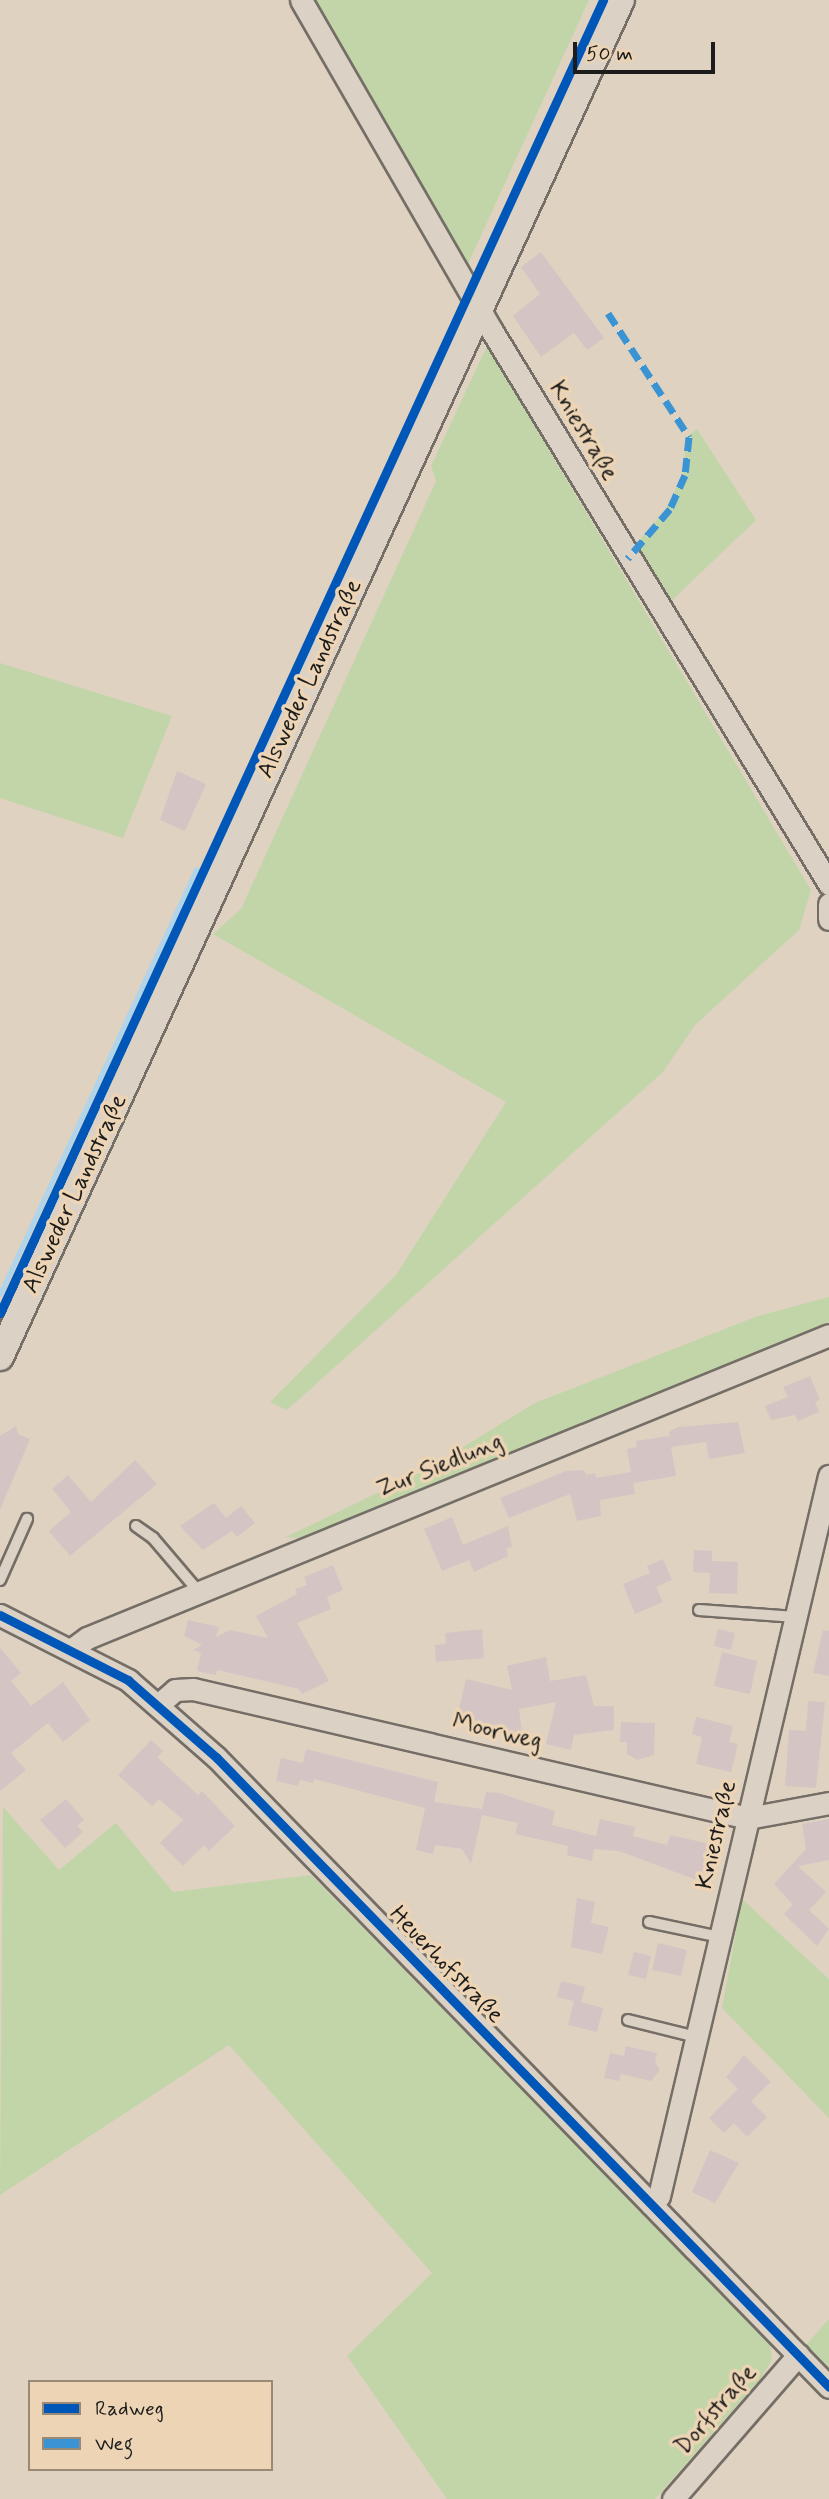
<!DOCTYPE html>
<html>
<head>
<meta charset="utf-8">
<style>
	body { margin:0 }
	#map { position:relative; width:829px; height:2499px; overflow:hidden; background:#dfd2c1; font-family:Mynerve,sans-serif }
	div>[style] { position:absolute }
	.green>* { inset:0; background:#c2d5a9 }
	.stream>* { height:5px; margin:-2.5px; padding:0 2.5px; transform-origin:2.5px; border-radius:2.5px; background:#b0d4ea }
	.building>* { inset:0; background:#d4c5c4 }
	.roads { filter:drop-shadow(2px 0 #746e66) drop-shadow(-2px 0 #746e66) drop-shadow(0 2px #746e66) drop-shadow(0 -2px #746e66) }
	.service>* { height:10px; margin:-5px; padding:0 5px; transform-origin:5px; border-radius:5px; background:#dbd1c5 }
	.minor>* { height:21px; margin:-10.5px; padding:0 10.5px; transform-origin:10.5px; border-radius:10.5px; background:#dbd1c5 }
	.tertiary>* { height:26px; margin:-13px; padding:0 13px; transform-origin:13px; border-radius:13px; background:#dbd1c5 }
	.quiet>* { height:7px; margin-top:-3.5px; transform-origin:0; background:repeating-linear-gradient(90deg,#3a94d4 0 14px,transparent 0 21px) }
	.cycleway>* { height:9px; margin:-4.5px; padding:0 4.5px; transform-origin:4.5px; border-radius:4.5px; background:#0057b8 }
	span { translate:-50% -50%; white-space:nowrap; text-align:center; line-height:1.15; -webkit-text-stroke:7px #ecd4b4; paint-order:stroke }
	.street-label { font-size:24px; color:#1c1c1c }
	.legend { position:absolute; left:28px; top:2380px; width:245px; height:91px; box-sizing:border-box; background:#ecd4b4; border:2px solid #998a77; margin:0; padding:9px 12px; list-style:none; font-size:21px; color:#1c1c1c }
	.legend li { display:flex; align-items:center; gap:14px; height:35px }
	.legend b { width:35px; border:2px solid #998a77 }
	.scale { position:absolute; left:573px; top:42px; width:142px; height:32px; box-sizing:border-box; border:4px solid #1c1c1c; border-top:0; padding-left:9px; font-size:21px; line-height:24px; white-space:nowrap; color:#1c1c1c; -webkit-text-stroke:5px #ecd4b4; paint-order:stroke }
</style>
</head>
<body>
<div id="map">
	<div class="green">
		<div style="clip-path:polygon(312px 0,589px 0,467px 266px)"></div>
		<div style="clip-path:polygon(487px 346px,811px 890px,799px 930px,695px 1025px,663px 1072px,287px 1410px,270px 1402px,396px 1275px,506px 1102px,213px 934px,241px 909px,436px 481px,431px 466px)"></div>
		<div style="clip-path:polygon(697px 429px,756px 520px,666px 606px,631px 550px,666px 509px,683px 475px,686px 438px)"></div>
		<div style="clip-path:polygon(0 663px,172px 716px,123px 838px,0 798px)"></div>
		<div style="clip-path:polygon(829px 1297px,829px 1322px,303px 1538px,286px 1537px,429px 1468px,535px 1403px,758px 1316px)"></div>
		<div style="clip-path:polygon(3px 1807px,59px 1870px,116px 1823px,173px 1892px,311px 1875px,770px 2343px,772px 2360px,761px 2378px,655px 2499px,447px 2499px,347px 2356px,432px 2273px,229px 2045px,0 2195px)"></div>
		<div style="clip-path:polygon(742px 1899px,829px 1979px,829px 2118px,722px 2008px)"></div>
		<div style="clip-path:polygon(829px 2319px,829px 2367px,806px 2345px)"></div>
	</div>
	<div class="stream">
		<div style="left:0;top:1294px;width:468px;rotate:-65.2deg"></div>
	</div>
	<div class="building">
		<div style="clip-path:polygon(541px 252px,604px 338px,587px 350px,574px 333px,541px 357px,513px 316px,540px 294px,521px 267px)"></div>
		<div style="clip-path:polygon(177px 771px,206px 784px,185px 831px,160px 820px)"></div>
		<div style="clip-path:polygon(810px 1376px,820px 1400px,815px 1402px,819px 1412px,798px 1421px,795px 1415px,771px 1420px,765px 1406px,788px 1397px,783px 1387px)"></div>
		<div style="clip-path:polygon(738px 1422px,745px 1453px,709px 1459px,706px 1442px,671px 1447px,676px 1476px,633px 1483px,635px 1494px,600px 1500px,601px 1516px,577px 1521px,570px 1494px,509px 1518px,500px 1498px,566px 1471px,584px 1470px,586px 1475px,595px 1473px,596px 1478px,631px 1472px,627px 1449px,637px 1447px,636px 1441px,669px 1436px,670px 1440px,669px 1432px,678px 1427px)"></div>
		<div style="clip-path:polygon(16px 1426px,18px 1434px,30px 1439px,0 1510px,0 1436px)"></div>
		<div style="clip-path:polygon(135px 1460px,157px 1484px,70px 1556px,49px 1531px,71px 1512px,52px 1489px,68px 1475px,91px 1502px)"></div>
		<div style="clip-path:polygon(214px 1503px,226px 1518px,241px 1506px,255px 1523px,237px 1537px,232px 1531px,203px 1550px,180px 1526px)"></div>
		<div style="clip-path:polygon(452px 1517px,463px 1545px,508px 1526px,512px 1547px,506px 1548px,508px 1556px,474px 1572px,469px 1560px,442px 1571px,424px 1529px)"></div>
		<div style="clip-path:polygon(694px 1550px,712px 1551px,712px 1561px,738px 1562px,737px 1594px,709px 1593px,710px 1573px,693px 1572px)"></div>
		<div style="clip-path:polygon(663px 1559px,672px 1580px,656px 1587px,663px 1602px,635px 1614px,623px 1584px,650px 1573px,647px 1566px)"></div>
		<div style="clip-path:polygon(333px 1565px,343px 1590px,327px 1597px,331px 1609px,297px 1623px,329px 1681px,302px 1694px,299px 1689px,217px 1670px,216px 1675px,197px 1671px,201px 1653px,193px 1650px,202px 1645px,184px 1636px,188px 1620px,219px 1627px,216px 1637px,230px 1630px,268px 1638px,256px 1616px,297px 1594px,295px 1589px,307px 1585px,304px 1577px)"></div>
		<div style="clip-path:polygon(482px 1629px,484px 1658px,436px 1662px,435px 1645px,446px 1644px,445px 1633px)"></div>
		<div style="clip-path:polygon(718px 1629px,735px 1633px,731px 1650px,714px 1646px)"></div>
		<div style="clip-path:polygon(823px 1630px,829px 1631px,829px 1676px,813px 1673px)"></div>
		<div style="clip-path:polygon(0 1648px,21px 1673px,11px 1681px,31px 1706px,63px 1682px,90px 1720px,63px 1742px,48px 1723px,11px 1753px,26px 1770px,0 1791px)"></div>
		<div style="clip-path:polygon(722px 1652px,757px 1661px,750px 1694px,714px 1686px)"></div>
		<div style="clip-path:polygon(546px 1657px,550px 1681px,586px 1675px,594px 1706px,614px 1706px,614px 1730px,574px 1735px,571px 1750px,546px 1744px,556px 1702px,519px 1709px,523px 1739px,456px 1722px,466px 1679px,512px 1690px,507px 1666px)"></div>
		<div style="clip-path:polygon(808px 1701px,825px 1702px,816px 1788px,785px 1786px,789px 1730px,806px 1731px)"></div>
		<div style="clip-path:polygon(696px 1717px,733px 1726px,729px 1742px,738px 1744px,731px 1772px,696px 1764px,702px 1737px,692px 1734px)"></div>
		<div style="clip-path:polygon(621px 1722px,655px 1723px,654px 1755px,637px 1760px,627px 1754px,627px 1742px,620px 1742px)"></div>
		<div style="clip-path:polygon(151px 1740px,163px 1751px,157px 1757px,198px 1795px,202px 1791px,235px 1826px,209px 1851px,204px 1845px,183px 1866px,160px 1843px,183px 1820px,159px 1799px,152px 1806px,118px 1775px)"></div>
		<div style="clip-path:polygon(306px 1749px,438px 1782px,434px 1802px,482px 1809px,486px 1792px,499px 1793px,555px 1811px,552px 1825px,596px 1836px,600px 1819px,635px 1827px,633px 1836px,667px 1845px,670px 1835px,710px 1844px,702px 1882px,619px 1851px,594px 1849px,592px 1861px,567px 1855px,568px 1846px,515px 1834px,518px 1823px,482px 1815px,471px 1864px,462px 1849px,435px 1845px,433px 1854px,416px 1850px,425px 1808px,314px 1779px,313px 1783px,300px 1780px,298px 1786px,276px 1781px,281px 1758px,303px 1763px)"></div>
		<div style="clip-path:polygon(66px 1799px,84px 1820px,77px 1826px,83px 1832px,65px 1848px,40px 1820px)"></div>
		<div style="clip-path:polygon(829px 1819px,829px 1860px,798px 1866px,826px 1892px,809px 1910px,829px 1929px,817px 1946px,784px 1914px,793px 1905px,774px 1884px,806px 1849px,802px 1824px)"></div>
		<div style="clip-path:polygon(577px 1898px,595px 1902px,591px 1923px,609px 1927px,602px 1954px,571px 1947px)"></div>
		<div style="clip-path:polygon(658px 1943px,687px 1950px,681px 1976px,652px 1970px)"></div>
		<div style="clip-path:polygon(634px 1952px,651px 1956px,646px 1979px,628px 1975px)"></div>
		<div style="clip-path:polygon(561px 1981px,585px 1987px,581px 2002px,603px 2008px,597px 2032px,568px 2025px,574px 2001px,557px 1997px)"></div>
		<div style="clip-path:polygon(626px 2046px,657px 2053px,655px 2062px,660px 2070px,651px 2081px,621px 2074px,619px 2081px,604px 2078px,610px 2053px,624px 2056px)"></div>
		<div style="clip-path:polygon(744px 2055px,771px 2082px,751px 2101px,767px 2117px,747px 2137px,734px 2123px,724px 2133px,709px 2118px,738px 2089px,726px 2077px)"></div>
		<div style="clip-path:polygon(710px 2150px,739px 2163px,715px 2203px,692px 2192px)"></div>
	</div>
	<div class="roads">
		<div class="service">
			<div style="left:136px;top:1526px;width:21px;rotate:35deg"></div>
			<div style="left:153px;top:1538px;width:71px;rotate:49.6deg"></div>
			<div style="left:0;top:1580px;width:67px;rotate:-66.1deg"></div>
			<div style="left:699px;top:1610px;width:97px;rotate:4.1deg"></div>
			<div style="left:649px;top:1922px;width:73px;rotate:11.9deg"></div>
			<div style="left:628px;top:2020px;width:70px;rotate:14deg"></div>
		</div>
		<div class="minor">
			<div style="left:301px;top:0;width:382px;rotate:60deg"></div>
			<div style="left:492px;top:331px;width:648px;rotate:58.64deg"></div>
			<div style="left:829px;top:904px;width:15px;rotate:90deg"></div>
			<div style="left:0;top:1615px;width:144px;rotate:26.9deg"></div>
			<div style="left:128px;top:1680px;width:117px;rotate:41.2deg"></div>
			<div style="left:216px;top:1757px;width:879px;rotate:45.78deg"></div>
			<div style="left:72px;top:1649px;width:19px;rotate:-36deg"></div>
			<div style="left:87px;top:1638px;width:801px;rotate:-22.21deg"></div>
			<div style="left:158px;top:1705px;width:23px;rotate:-41deg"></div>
			<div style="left:175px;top:1690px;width:18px;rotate:-3deg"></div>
			<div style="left:193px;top:1689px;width:570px;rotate:13.09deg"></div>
			<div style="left:748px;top:1818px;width:82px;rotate:-10.5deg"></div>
			<div style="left:651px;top:2204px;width:11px;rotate:-45deg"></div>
			<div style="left:659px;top:2196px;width:740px;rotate:-76.72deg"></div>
			<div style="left:673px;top:2499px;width:191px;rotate:-49deg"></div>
		</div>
		<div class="tertiary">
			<div style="left:0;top:1357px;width:1492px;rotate:-65.41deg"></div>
		</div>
	</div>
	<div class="quiet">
		<div style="left:608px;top:313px;width:148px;rotate:56.8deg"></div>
		<div style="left:689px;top:437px;width:38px;rotate:96deg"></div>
		<div style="left:685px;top:475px;width:37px;rotate:114deg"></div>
		<div style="left:670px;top:509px;width:65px;rotate:130.6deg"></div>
	</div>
	<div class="cycleway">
		<div style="left:0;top:1313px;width:1445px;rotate:-65.33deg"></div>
		<div style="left:0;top:1615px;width:144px;rotate:26.9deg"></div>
		<div style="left:128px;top:1680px;width:117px;rotate:41.2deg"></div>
		<div style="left:216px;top:1757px;width:879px;rotate:45.78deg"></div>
	</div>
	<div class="street-label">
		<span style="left:583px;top:431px;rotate:59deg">Kniestraße</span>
		<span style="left:310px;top:679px;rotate:-65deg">Alsweder Landstraße</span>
		<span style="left:75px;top:1194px;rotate:-65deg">Alsweder Landstraße</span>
		<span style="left:440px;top:1466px;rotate:-22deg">Zur Siedlung</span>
		<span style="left:497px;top:1732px;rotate:13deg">Moorweg</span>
		<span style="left:717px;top:1835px;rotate:-77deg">Kniestraße</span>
		<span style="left:446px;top:1965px;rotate:46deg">Heuerhofstraße</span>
		<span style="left:716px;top:2410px;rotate:-49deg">Dorfstraße</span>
	</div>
	<ul class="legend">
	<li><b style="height:9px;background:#0057b8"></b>Radweg</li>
	<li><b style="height:9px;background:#3a94d4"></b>Weg</li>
	</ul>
	<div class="scale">50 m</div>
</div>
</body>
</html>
